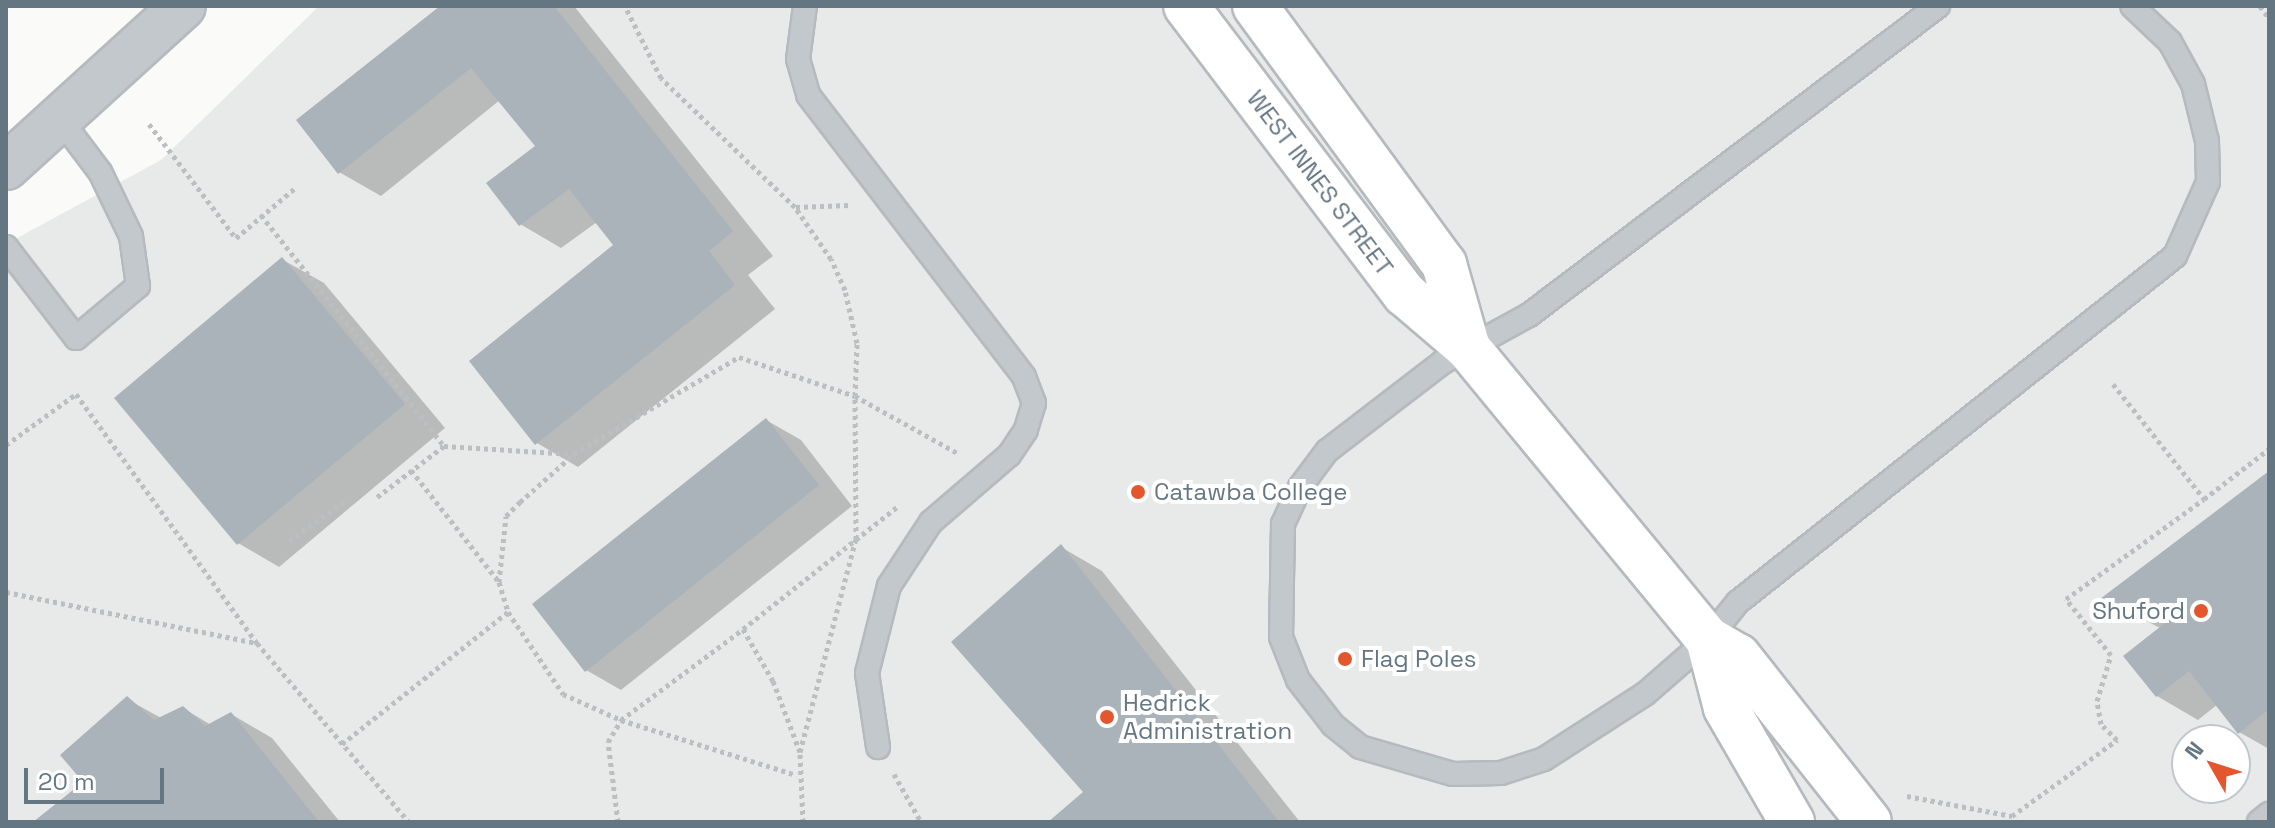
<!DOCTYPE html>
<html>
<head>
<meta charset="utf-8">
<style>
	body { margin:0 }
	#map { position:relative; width:2275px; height:828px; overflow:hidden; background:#fafaf8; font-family:"Space Grotesk",sans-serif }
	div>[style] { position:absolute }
	.built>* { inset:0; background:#e8e9e9 }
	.shadow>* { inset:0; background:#0003 }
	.building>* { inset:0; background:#aab3b9 }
	.path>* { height:5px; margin-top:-2.5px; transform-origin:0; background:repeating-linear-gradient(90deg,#bbbfc2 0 4px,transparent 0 8px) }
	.roads { filter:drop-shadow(2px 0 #b5babe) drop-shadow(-2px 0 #b5babe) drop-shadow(0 2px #b5babe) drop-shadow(0 -2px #b5babe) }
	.lane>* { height:22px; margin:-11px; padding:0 11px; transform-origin:11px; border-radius:11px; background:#c3c8cc }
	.street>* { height:44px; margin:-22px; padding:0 22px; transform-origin:22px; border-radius:22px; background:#c3c8cc }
	.primary>* { height:44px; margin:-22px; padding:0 22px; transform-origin:22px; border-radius:22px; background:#fff }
	.dots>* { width:22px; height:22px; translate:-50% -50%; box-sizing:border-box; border:4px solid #fff; border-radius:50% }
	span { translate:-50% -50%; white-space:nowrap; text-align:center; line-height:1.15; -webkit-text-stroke:8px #fff; paint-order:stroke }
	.street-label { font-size:24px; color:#657683 }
	.poi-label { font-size:24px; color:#657683 }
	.left { translate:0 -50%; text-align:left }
	.right { translate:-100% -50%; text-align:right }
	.frame { position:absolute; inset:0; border:8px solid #657683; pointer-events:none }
	.north { position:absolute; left:2171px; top:724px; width:80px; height:80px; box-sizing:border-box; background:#fff; border:2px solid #c1c8cd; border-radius:50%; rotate:309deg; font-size:22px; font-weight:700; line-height:32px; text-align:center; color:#657683 }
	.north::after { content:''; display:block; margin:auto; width:28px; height:36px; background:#e4572e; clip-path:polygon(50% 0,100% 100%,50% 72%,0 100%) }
	.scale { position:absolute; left:24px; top:768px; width:140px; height:36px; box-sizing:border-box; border:4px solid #657683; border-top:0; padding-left:10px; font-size:24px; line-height:28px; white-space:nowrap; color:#657683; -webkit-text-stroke:6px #fff; paint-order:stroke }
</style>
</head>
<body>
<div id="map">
	<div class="built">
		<div style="clip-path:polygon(evenodd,319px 6px,2269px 6px,2269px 822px,6px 822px,6px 244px,161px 160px,319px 6px,2187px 740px,2235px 740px,2235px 788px,2187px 788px,2187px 740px)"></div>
	</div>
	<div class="shadow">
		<div style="clip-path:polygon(443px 6px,574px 6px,773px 256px,748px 275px,775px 309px,578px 467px,537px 443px,615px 245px,597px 222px,561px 248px,520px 224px,538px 147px,500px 100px,381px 196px,339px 172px)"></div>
		<div style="clip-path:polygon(283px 260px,324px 283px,445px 428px,279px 567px,238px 543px)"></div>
		<div style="clip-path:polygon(766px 420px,801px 440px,852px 506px,621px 690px,586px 670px)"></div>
		<div style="clip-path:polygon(2269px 473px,2269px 749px,2239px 732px,2218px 704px,2198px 720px,2157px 696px,2162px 629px,2104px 599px)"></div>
		<div style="clip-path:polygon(1061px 547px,1102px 571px,1300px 822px,1052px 822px,1086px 792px)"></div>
		<div style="clip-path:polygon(127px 699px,161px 718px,183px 708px,211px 725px,231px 714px,272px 738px,340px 822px,65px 822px)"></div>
	</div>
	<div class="building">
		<div style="clip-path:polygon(440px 6px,554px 6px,733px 231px,709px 251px,735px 285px,535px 445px,469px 361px,613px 245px,569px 189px,519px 226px,486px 183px,535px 146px,471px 68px,338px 174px,296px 120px)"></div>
		<div style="clip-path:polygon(282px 257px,405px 404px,237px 545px,114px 398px)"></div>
		<div style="clip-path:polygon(766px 418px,819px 485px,585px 672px,532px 604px)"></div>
		<div style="clip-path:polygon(2269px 471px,2269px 709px,2238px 734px,2189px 671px,2156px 697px,2123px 656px,2165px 623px,2100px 599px)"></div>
		<div style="clip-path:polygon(1061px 544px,1279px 822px,1048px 822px,1083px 792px,951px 642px)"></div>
		<div style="clip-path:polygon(127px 696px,154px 720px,183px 706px,205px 726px,231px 712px,319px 822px,33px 822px,83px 782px,60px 755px)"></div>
	</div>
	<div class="path">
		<div style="left:2260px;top:6px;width:15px;rotate:53deg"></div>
		<div style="left:149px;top:124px;width:143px;rotate:52.7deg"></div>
		<div style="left:236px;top:238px;width:76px;rotate:-40.2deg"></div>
		<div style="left:796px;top:207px;width:54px;rotate:-2.1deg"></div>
		<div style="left:261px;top:215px;width:295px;rotate:51.6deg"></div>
		<div style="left:444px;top:446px;width:84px;rotate:142.7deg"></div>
		<div style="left:2113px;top:384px;width:147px;rotate:51.6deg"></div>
		<div style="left:2204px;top:499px;width:82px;rotate:-37.6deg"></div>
		<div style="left:6px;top:445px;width:87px;rotate:-36.1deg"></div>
		<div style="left:76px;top:394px;width:308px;rotate:54deg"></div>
		<div style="left:444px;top:446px;width:130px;rotate:3.5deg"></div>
		<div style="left:411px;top:470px;width:142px;rotate:51.8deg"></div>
		<div style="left:499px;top:582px;width:31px;rotate:73deg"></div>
		<div style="left:508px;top:612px;width:99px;rotate:56.1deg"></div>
		<div style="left:563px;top:694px;width:64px;rotate:24.1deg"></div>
		<div style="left:621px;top:720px;width:152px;rotate:-36.7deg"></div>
		<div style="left:289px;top:541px;width:70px;rotate:-35.7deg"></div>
		<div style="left:499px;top:582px;width:66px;rotate:-83.9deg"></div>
		<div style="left:506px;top:516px;width:20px;rotate:-45deg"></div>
		<div style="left:520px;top:502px;width:72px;rotate:-41.6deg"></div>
		<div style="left:574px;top:454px;width:191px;rotate:-30.5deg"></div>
		<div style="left:739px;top:357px;width:122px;rotate:18.6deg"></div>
		<div style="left:855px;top:396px;width:53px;rotate:-87.8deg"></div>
		<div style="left:857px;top:343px;width:54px;rotate:-102.8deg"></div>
		<div style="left:845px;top:290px;width:34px;rotate:-114deg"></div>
		<div style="left:831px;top:259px;width:63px;rotate:-124.7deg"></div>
		<div style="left:795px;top:207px;width:186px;rotate:-136.1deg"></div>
		<div style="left:661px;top:78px;width:80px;rotate:-116.6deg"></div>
		<div style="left:6px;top:592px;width:256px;rotate:11.5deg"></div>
		<div style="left:257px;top:643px;width:235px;rotate:49.7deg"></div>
		<div style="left:342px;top:744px;width:212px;rotate:-38.5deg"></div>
		<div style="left:800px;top:752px;width:220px;rotate:-75.3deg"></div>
		<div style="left:856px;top:539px;width:143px;rotate:-90.4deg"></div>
		<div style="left:855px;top:396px;width:119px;rotate:29.1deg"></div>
		<div style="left:894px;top:774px;width:55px;rotate:60.6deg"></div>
		<div style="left:1907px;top:796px;width:107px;rotate:10.8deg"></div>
		<div style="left:2012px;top:816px;width:130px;rotate:-35.9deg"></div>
		<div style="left:2117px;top:740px;width:23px;rotate:-135deg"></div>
		<div style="left:2101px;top:724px;width:23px;rotate:-100deg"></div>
		<div style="left:2097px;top:701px;width:48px;rotate:-73.1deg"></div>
		<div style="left:2111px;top:655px;width:72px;rotate:-128.8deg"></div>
		<div style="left:2066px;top:599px;width:170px;rotate:-35.9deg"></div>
		<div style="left:618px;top:822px;width:81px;rotate:-97.1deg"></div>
		<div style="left:608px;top:742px;width:26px;rotate:-59deg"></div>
		<div style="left:621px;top:720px;width:184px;rotate:17.4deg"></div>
		<div style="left:803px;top:822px;width:70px;rotate:-92.5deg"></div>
		<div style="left:800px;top:752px;width:76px;rotate:-110.8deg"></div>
		<div style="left:773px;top:681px;width:60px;rotate:-120deg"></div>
		<div style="left:743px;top:629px;width:196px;rotate:-38.4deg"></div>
	</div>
	<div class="roads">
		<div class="lane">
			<div style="left:805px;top:6px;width:53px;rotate:97.5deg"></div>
			<div style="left:798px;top:59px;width:37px;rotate:74deg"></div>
			<div style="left:808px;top:95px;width:355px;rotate:52.5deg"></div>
			<div style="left:1024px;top:377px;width:28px;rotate:69deg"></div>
			<div style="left:1034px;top:403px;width:28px;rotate:107deg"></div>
			<div style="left:1026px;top:430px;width:30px;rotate:124deg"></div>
			<div style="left:1009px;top:455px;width:103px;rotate:139.3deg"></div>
			<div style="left:931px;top:522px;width:77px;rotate:123.3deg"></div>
			<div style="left:889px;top:586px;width:90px;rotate:104.2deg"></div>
			<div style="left:867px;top:673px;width:75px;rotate:81.5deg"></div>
			<div style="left:1938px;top:6px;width:513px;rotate:142.93deg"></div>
			<div style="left:1529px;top:315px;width:98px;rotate:151.3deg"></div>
			<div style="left:1443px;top:362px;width:146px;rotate:142.5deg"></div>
			<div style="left:1327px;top:451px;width:45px;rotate:126.9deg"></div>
			<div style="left:1300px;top:487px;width:41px;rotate:114.7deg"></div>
			<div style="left:1283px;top:524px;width:113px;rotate:91deg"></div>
			<div style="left:1281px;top:637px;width:46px;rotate:68.4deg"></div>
			<div style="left:1298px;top:680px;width:57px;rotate:52.1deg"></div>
			<div style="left:1333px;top:725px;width:35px;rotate:39deg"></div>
			<div style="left:1360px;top:747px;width:97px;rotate:16.2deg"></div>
			<div style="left:1453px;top:774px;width:48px;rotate:-1.2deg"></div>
			<div style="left:1501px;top:773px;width:45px;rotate:-18deg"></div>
			<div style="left:1544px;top:759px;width:120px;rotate:-32.8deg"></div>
			<div style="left:1645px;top:694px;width:84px;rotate:-41.1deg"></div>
			<div style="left:1708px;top:639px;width:48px;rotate:-51deg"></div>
			<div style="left:1738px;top:602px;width:557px;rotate:-38.37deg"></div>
			<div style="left:2175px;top:256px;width:81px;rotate:-66deg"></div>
			<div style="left:2208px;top:182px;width:41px;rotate:-91.4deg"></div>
			<div style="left:2207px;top:141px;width:59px;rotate:-103.8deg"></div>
			<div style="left:2193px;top:84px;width:48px;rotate:-118.7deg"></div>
			<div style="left:2170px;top:42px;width:52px;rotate:-136.5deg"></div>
			<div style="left:6px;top:247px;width:115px;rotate:52.4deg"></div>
			<div style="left:76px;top:338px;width:81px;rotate:-40deg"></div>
			<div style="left:138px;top:286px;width:50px;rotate:-98deg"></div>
			<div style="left:131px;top:236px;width:71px;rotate:-115.8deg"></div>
			<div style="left:100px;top:172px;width:66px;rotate:-127deg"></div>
			<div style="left:2259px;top:822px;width:13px;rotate:-39deg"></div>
		</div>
		<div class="street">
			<div style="left:6px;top:167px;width:239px;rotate:-42.3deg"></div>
		</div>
		<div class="primary">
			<div style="left:1186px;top:6px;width:362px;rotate:52.8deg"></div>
			<div style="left:1405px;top:294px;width:83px;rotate:40.6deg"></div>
			<div style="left:1468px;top:348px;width:377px;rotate:50.5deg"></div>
			<div style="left:1708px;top:639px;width:34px;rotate:30deg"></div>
			<div style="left:1738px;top:656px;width:211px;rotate:51.7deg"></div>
			<div style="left:1255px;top:6px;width:320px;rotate:53.8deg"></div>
			<div style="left:1444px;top:264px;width:87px;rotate:74.1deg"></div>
			<div style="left:1708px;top:639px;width:71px;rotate:75.4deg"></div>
			<div style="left:1726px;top:708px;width:132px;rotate:59.9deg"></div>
		</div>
	</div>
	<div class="dots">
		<div style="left:1138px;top:492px;background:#e4572e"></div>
		<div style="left:2201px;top:611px;background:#e4572e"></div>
		<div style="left:1345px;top:659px;background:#e4572e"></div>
		<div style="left:1107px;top:717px;background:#e4572e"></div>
	</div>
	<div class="street-label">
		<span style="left:1320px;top:183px;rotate:53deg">WEST INNES STREET</span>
	</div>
	<div class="poi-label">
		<span class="left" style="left:1154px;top:492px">Catawba College</span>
		<span class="right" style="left:2185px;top:611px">Shuford</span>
		<span class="left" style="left:1361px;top:659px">Flag Poles</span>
		<span class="left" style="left:1123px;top:717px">Hedrick<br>Administration</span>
	</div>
	<div class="frame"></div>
	<div class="north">N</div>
	<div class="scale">20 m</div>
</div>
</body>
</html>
